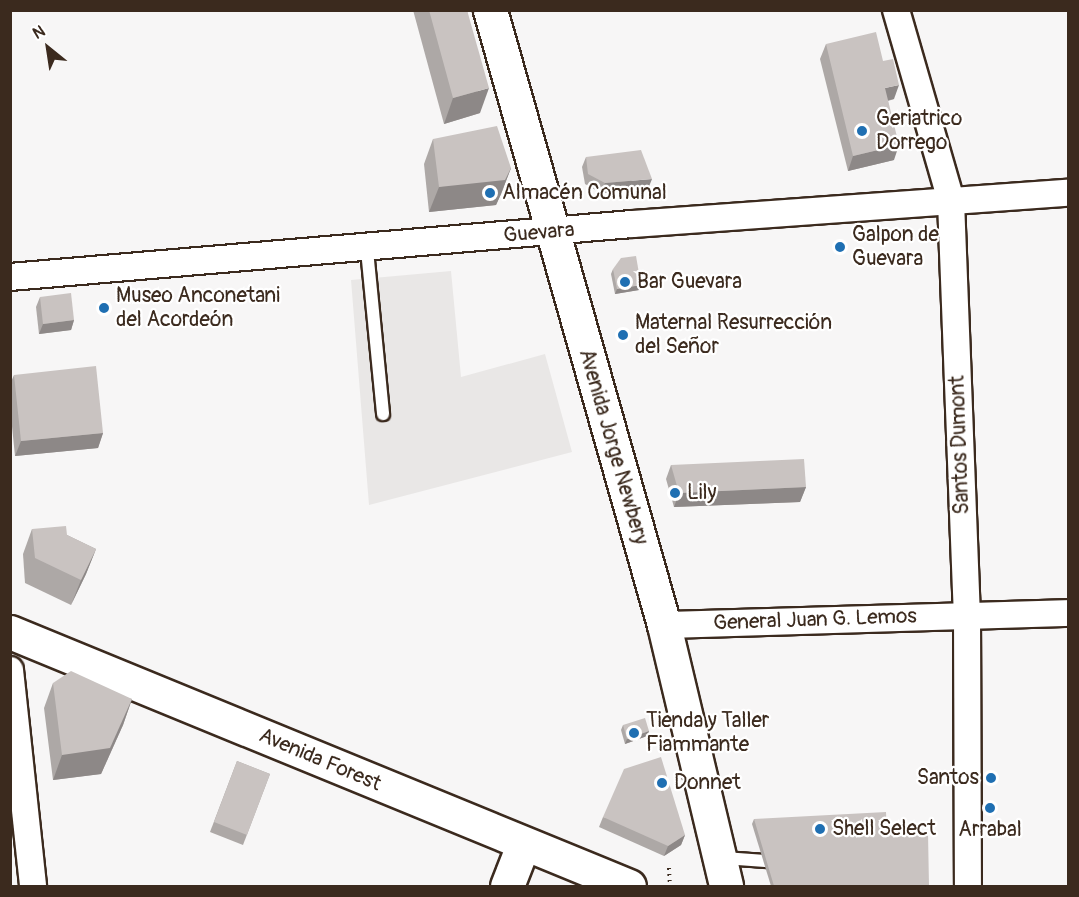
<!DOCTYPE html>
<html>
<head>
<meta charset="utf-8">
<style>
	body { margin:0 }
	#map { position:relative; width:1079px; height:897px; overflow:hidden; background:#f7f6f6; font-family:Pangolin,sans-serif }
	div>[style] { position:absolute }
	.built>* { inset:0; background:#e9e7e6 }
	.path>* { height:4px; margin-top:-2px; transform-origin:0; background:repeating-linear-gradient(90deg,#3b2a1e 0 1.5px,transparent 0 6px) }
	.roads { filter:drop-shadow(2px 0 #3b2a1e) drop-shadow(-2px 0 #3b2a1e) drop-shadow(0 2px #3b2a1e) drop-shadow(0 -2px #3b2a1e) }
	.service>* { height:12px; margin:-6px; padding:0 6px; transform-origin:6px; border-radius:6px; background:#fff }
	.minor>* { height:26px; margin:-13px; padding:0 13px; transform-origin:13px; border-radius:13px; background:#fff }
	.secondary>* { height:33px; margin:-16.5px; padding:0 16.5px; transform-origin:16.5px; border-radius:16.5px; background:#fff }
	.wall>* { inset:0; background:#ada8a6 }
	.shaded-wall>* { inset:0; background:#8d8887 }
	.building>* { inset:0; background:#c9c3c1 }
	.dots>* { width:16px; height:16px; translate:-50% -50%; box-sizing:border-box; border:3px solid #fff; border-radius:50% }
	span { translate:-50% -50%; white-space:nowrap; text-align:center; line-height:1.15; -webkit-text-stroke:4.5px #fff; paint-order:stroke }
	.poi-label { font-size:21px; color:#3b2a1e }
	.left { translate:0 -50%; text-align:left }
	.right { translate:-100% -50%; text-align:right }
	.street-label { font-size:21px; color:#3b2a1e }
	.frame { position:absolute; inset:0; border:12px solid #3b2a1e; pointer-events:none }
	.north { position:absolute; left:18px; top:18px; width:60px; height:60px; -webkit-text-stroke:4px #fff; paint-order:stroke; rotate:330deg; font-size:16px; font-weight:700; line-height:24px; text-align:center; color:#3b2a1e }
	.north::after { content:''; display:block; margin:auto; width:21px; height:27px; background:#3b2a1e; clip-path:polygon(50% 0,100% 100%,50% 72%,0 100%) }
</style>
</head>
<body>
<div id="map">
	<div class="built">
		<div style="clip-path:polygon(451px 271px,461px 377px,545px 354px,572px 452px,369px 505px,351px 280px)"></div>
	</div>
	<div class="path">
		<div style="left:669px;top:868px;width:18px;rotate:87deg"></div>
	</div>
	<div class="roads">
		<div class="service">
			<div style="left:367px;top:250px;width:165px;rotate:84.4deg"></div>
			<div style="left:723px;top:858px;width:57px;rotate:4deg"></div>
		</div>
		<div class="minor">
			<div style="left:896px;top:10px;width:199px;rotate:73.9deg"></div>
			<div style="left:951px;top:201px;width:414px;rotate:87.8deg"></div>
			<div style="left:967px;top:615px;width:271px;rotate:89.8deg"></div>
			<div style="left:10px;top:277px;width:624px;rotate:-4.87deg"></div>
			<div style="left:632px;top:224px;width:437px;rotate:-4.1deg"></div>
			<div style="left:664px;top:625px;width:404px;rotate:-1.7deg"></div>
			<div style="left:10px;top:670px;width:217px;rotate:83.9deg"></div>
		</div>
		<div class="secondary">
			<div style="left:490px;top:10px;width:639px;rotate:74.2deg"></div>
			<div style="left:664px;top:625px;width:268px;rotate:76.6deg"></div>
			<div style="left:10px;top:632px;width:669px;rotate:22.31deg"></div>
			<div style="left:507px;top:886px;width:44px;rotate:-68.7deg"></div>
		</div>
	</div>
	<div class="wall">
		<div style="clip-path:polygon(413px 10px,467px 10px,480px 113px,444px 124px)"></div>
		<div style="clip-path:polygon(826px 44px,894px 99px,888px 101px,894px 160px,848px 171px,820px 59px)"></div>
		<div style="clip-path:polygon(433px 139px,511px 168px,501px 194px,496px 205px,429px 212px,424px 164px)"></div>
		<div style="clip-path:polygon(586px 157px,648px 189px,601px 193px,585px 184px,582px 167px)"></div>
		<div style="clip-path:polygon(613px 269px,639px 290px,615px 294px,611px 274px)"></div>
		<div style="clip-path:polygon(40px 297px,74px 320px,71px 330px,39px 334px,36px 307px)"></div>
		<div style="clip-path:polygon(14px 375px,103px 433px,98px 448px,15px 456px,10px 407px,10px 384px)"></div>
		<div style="clip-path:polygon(671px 465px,806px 487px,800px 502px,674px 507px,666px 479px)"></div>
		<div style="clip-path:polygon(32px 529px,67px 535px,96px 549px,86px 574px,71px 605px,25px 583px,23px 554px)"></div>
		<div style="clip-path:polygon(53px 683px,132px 699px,123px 725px,101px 774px,53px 780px,44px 708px)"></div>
		<div style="clip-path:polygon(623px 725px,649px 731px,647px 736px,625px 744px,621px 730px)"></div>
		<div style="clip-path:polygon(237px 761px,270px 774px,243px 845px,210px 832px)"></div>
		<div style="clip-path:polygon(603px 817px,685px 835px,681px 845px,664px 856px,599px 827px)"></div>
		<div style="clip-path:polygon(754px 819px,887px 834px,929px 886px,771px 886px,752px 824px)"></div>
	</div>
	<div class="shaded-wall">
		<div style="clip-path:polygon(899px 85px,894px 99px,880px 102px,885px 88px)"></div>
		<div style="clip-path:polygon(489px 88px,480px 113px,444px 124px,453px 98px)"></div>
		<div style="clip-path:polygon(899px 145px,894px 160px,848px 171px,853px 156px)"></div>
		<div style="clip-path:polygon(511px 168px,501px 194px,496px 205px,429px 212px,439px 187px)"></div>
		<div style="clip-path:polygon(652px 179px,648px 189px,601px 193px,605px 183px)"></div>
		<div style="clip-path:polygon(641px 285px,639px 290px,615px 294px,617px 289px)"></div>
		<div style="clip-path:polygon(74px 320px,71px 330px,39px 334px,43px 324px)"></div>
		<div style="clip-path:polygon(103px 433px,98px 448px,15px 456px,21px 441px)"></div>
		<div style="clip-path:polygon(806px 487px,800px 502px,674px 507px,679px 493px)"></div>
		<div style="clip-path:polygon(96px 549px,86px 574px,71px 605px,81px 580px)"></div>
		<div style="clip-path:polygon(132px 699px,123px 725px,101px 774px,53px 780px,62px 755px)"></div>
		<div style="clip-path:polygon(649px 731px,647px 736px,625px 744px,627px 739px)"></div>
		<div style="clip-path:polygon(685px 835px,681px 845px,664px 856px,668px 846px)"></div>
	</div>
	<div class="building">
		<div style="clip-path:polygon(429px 10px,467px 10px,489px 88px,453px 98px)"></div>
		<div style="clip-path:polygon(876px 32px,883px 61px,893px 59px,899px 85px,885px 88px,899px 145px,853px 156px,826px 44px)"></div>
		<div style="clip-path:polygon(497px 126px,511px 168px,505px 180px,439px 187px,433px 139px)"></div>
		<div style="clip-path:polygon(641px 150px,652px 179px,605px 183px,588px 174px,586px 157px)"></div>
		<div style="clip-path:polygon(636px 256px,641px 285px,617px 289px,613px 269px,621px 258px)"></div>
		<div style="clip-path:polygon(71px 293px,74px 320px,43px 324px,40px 297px)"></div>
		<div style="clip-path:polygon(96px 366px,103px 433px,21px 441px,14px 375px)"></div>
		<div style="clip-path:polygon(804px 459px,806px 487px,679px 493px,671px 465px)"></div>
		<div style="clip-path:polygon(66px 526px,67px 535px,96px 549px,81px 580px,35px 558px,32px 529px)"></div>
		<div style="clip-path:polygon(71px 671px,132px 699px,110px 748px,62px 755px,53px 683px)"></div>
		<div style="clip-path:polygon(645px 718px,649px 731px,627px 739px,623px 725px)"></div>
		<div style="clip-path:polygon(661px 757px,685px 835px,668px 846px,603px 817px,624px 769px)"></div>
		<div style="clip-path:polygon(237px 761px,270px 774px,247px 835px,214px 822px)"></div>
		<div style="clip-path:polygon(886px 812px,887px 834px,928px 833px,929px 886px,774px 886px,754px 819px)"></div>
	</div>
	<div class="dots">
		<div style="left:862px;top:131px;background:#1f6fb2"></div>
		<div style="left:490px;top:193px;background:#1f6fb2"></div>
		<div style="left:840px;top:247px;background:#1f6fb2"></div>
		<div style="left:625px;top:282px;background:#1f6fb2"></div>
		<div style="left:104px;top:308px;background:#1f6fb2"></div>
		<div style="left:623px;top:335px;background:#1f6fb2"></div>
		<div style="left:675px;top:493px;background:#1f6fb2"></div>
		<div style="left:634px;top:733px;background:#1f6fb2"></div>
		<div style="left:991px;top:778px;background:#1f6fb2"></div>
		<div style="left:662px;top:783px;background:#1f6fb2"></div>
		<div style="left:990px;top:808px;background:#1f6fb2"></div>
		<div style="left:820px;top:829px;background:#1f6fb2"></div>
	</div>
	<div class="poi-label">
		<span class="left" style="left:876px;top:131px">Geriatrico<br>Dorrego</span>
		<span class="left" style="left:502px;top:193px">Almacén Comunal</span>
		<span class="left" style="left:852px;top:247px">Galpon de<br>Guevara</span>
		<span class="left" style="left:637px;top:282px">Bar Guevara</span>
		<span class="left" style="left:116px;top:308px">Museo Anconetani<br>del Acordeón</span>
		<span class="left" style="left:635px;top:335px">Maternal Resurrección<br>del Señor</span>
		<span class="left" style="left:687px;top:493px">Lily</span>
		<span class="left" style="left:646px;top:733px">Tienda y Taller<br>Fiammante</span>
		<span class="right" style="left:979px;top:778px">Santos</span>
		<span class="left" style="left:674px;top:783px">Donnet</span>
		<span class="left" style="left:832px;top:829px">Shell Select</span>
		<span style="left:990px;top:830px">Arrabal</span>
	</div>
	<div class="street-label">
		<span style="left:539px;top:233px;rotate:-5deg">Guevara</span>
		<span style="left:960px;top:445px;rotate:-92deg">Santos Dumont</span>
		<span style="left:613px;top:447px;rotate:74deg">Avenida Jorge Newbery</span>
		<span style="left:815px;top:620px;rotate:-2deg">General Juan G. Lemos</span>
		<span style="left:320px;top:760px;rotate:23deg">Avenida Forest</span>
	</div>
	<div class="frame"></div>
	<div class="north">N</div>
</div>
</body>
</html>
